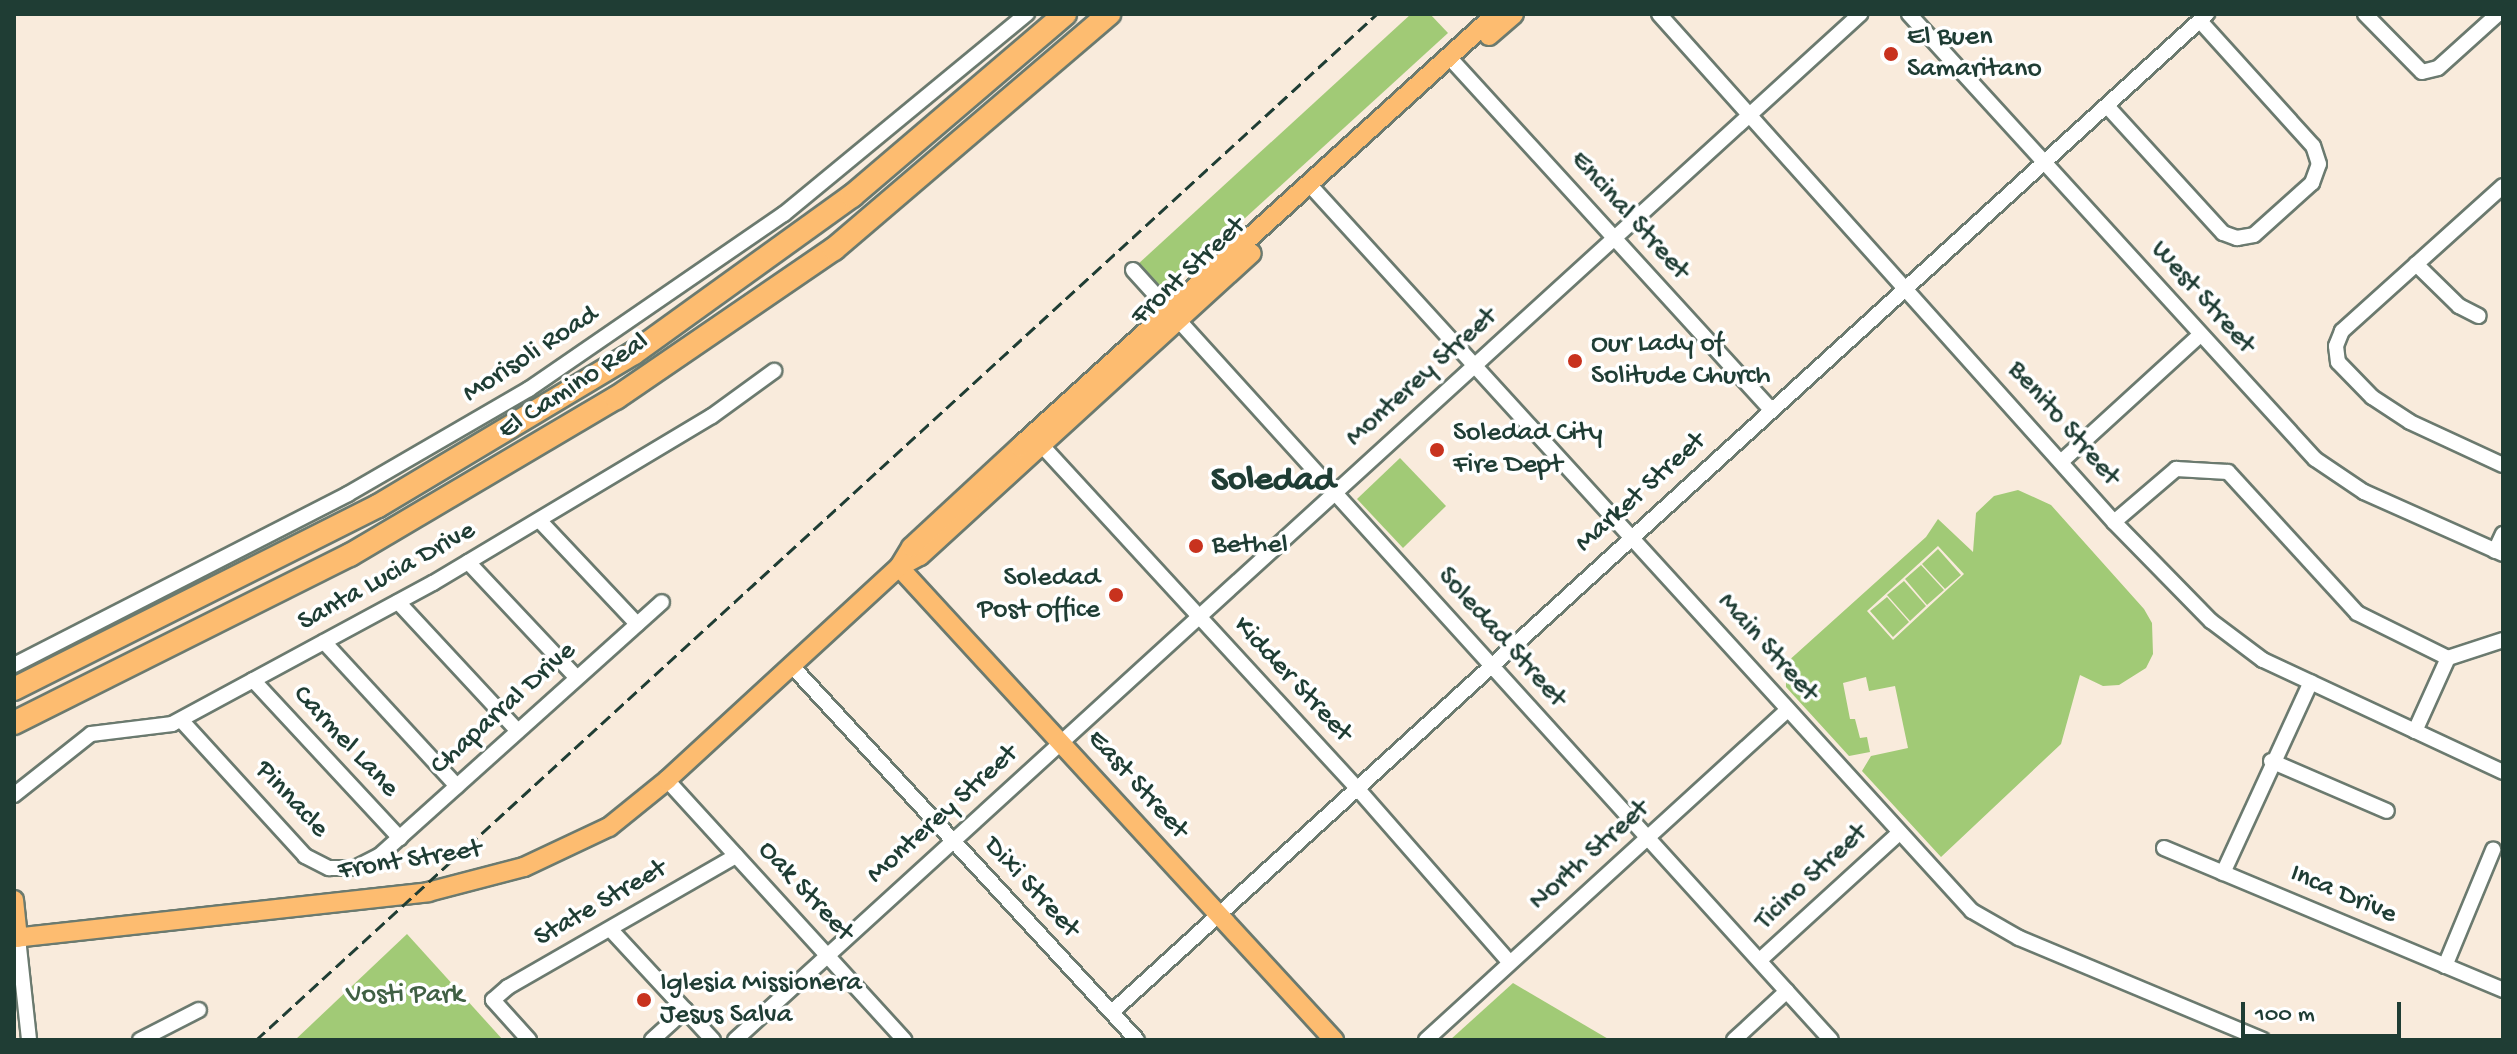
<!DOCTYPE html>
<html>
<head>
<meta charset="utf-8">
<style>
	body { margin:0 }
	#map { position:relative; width:2517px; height:1054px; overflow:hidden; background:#f9ebdc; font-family:"Gochi Hand",sans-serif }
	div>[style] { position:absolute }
	.green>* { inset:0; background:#a1ca76 }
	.roads { filter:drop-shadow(2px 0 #6b7a6f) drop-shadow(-2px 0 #6b7a6f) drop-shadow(0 2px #6b7a6f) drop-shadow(0 -2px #6b7a6f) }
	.minor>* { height:14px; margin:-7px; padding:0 7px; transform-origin:7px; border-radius:7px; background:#fff }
	.major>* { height:18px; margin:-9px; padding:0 9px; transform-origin:9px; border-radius:9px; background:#fdbc70 }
	.highway>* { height:22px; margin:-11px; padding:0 11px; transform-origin:11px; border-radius:11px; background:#fdbc70 }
	.rail>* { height:3px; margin-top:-1.5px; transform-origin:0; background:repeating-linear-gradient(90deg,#1f3d34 0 12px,transparent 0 18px) }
	.dots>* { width:22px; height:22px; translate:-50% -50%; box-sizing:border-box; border:4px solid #fff; border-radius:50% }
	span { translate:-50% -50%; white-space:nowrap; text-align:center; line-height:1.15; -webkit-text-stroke:7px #fff; paint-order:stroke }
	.poi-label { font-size:28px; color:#1f3d34 }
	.left { translate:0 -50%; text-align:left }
	.right { translate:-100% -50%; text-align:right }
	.street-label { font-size:28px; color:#1f3d34 }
	.park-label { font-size:28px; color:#406044 }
	.district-label { font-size:36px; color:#1f3d34; font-weight:700 }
	.frame { position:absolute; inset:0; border:16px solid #1f3d34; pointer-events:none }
	.scale { position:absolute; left:2241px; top:1002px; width:160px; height:36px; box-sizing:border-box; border:4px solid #1f3d34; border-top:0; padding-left:10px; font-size:24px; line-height:28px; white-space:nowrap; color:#1f3d34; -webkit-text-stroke:6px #fff; paint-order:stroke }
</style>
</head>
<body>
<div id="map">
	<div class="green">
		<div style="clip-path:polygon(1411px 14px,1430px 14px,1448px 33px,1163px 293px,1137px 265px)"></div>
		<div style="clip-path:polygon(1400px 458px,1446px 506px,1403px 548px,1357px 499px)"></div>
		<div style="clip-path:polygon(evenodd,2018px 490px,2051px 505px,2144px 609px,2152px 623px,2153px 654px,2146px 668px,2119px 685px,2103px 686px,2080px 675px,2061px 744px,1941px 857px,1862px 771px,1871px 756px,1908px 748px,1895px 686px,1869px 691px,1866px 677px,1843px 683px,1850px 719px,1855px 719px,1860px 738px,1867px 737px,1870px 752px,1849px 756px,1786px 687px,1786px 663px,1926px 537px,1938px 519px,1973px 552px,1976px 513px,1994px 496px,2018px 490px,1938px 546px,1964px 574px,1893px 640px,1867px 611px,1938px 546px)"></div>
		<div style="clip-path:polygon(1938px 549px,1961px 575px,1945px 589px,1922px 564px)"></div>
		<div style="clip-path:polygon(1921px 565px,1944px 590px,1927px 605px,1905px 579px)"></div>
		<div style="clip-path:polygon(1904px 581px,1926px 606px,1910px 621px,1887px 595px)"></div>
		<div style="clip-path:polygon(1887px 597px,1909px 622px,1893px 637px,1870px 611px)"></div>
		<div style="clip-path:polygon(407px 934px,503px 1040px,295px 1040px)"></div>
		<div style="clip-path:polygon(1513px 983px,1610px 1040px,1450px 1040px)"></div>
	</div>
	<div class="roads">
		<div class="minor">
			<div style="left:1659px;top:14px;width:682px;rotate:48.15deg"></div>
			<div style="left:2114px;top:522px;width:139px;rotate:45.6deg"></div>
			<div style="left:2211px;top:621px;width:65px;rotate:36.9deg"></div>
			<div style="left:2263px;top:660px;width:265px;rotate:25deg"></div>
			<div style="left:1909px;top:14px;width:602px;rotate:47.62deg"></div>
			<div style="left:2315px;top:459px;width:59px;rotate:34deg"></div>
			<div style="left:2364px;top:492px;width:152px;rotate:24deg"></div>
			<div style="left:2365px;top:14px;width:81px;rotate:45.5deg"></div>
			<div style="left:2422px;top:72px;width:16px;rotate:-14deg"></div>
			<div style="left:2438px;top:68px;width:81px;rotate:-42deg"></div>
			<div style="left:1449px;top:57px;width:478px;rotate:47.6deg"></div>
			<div style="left:2107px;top:106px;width:172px;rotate:47.6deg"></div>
			<div style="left:2223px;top:233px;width:15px;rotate:20deg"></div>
			<div style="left:2237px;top:238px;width:17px;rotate:-10deg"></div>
			<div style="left:2254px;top:235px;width:78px;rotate:-41.9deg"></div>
			<div style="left:2312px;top:183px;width:20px;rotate:-70deg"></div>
			<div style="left:2319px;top:164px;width:19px;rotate:-108deg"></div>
			<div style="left:2313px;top:146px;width:169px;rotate:-132.1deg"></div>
			<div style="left:1309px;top:184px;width:984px;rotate:47.64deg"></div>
			<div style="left:1972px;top:911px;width:54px;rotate:29.9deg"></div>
			<div style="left:2019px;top:938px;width:264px;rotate:22.7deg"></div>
			<div style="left:2503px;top:186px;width:217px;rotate:138deg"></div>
			<div style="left:2342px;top:331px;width:16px;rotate:112deg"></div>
			<div style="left:2336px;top:346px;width:16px;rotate:83deg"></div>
			<div style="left:2338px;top:362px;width:49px;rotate:45.8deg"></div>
			<div style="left:2372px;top:397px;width:45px;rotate:33.3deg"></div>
			<div style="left:2410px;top:422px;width:102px;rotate:24.8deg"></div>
			<div style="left:2416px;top:264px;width:60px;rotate:44.3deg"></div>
			<div style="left:2459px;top:306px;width:22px;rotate:27deg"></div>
			<div style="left:1133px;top:270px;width:1039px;rotate:47.81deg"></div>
			<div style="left:1035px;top:438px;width:476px;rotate:47.4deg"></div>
			<div style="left:1357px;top:788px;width:232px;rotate:48.8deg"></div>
			<div style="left:2062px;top:461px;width:185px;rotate:-42.4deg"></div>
			<div style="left:539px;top:520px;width:143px;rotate:46.7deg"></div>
			<div style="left:2114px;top:522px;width:82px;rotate:-40.5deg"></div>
			<div style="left:2176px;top:469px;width:52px;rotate:3.3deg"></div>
			<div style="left:2228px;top:472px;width:191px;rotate:47.5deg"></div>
			<div style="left:2357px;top:613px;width:102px;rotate:26.3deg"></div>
			<div style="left:2495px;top:551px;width:19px;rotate:-65deg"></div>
			<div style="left:468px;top:562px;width:159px;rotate:46.8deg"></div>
			<div style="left:398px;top:602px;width:176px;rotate:47.1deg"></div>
			<div style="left:324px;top:642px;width:196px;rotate:47.3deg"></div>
			<div style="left:14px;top:665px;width:375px;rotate:-27.1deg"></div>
			<div style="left:348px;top:494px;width:209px;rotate:-30.1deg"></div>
			<div style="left:529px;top:389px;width:309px;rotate:-34.5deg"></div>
			<div style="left:784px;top:214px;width:315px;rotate:-39.5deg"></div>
			<div style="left:791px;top:665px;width:510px;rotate:47.3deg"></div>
			<div style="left:253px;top:680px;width:216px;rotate:47.1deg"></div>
			<div style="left:181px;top:720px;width:184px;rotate:47.6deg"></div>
			<div style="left:305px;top:856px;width:27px;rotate:27deg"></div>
			<div style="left:329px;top:868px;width:26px"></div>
			<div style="left:355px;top:868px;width:27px;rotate:-27deg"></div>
			<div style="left:379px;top:856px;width:380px;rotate:-41.9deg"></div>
			<div style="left:2415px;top:731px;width:80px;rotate:-65.7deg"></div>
			<div style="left:2448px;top:658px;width:58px;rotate:-18.1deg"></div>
			<div style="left:2271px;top:761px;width:126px;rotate:23.3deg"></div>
			<div style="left:667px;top:780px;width:352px;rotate:47.6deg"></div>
			<div style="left:14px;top:795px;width:98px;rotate:-38.4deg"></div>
			<div style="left:91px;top:734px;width:82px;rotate:-7deg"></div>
			<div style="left:172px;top:724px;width:297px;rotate:-28.4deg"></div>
			<div style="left:433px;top:583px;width:325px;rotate:-30.9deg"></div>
			<div style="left:712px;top:416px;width:77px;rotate:-36deg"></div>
			<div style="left:2164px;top:848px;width:368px;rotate:22.7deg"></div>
			<div style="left:2223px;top:873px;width:210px;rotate:-65.3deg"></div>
			<div style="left:611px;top:930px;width:150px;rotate:47.2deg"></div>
			<div style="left:18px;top:938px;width:103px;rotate:83.8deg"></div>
			<div style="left:1760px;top:960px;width:188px;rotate:-42.4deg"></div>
			<div style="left:2445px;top:966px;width:126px;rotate:-67.5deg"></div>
			<div style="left:1112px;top:1012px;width:1482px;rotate:-42.35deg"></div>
			<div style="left:140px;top:1040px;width:66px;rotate:-27deg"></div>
			<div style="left:529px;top:1040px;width:54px;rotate:-132deg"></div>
			<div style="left:493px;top:1000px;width:20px;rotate:-41deg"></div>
			<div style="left:508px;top:987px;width:263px;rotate:-29.9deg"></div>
			<div style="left:652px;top:1040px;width:45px;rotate:-42.3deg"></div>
			<div style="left:735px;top:1040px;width:1523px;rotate:-42.36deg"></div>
			<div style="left:1426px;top:1040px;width:489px;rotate:-42.4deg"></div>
			<div style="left:1734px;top:1040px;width:72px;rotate:-42.8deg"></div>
		</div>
		<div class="major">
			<div style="left:1489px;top:36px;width:33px;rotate:-41deg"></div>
			<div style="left:901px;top:566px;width:21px;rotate:-28deg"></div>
			<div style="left:920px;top:556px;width:449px;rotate:-42.4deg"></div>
			<div style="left:899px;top:567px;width:643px;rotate:47.4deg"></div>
			<div style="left:14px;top:900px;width:38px;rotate:84deg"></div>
			<div style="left:14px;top:938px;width:417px;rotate:-6.3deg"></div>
			<div style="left:428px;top:892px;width:99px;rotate:-14.6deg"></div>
			<div style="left:524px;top:867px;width:94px;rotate:-25.2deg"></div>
			<div style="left:609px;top:827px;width:75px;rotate:-39deg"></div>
			<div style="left:667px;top:780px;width:315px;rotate:-42.6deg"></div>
			<div style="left:899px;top:567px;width:23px;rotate:-59deg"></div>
			<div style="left:911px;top:547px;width:147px;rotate:-42.8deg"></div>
			<div style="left:1019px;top:447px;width:644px;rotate:-42.23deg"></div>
		</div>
		<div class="highway">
			<div style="left:14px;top:689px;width:407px;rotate:-26.7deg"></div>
			<div style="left:378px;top:506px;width:298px;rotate:-30.9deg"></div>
			<div style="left:634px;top:353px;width:269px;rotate:-35.8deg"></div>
			<div style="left:852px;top:196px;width:280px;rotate:-40.5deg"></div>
			<div style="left:14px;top:723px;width:376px;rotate:-26.6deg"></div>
			<div style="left:350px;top:555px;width:309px;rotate:-30.6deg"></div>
			<div style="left:616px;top:398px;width:264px;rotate:-34.4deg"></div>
			<div style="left:834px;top:249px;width:362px;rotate:-40.5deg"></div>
		</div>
	</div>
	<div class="rail">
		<div style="left:256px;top:1040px;width:1520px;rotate:-42.47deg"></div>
	</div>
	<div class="dots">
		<div style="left:1891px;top:54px;background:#c8321e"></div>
		<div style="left:1575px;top:361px;background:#c8321e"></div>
		<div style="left:1437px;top:450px;background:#c8321e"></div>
		<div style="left:1196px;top:546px;background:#c8321e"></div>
		<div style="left:1116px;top:595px;background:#c8321e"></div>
		<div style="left:644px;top:1000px;background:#c8321e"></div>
	</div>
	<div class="poi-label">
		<span class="left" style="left:1907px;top:54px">El Buen<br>Samaritano</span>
		<span class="left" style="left:1591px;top:361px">Our Lady of<br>Solitude Church</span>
		<span class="left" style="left:1453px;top:450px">Soledad City<br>Fire Dept</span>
		<span class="left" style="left:1212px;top:546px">Bethel</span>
		<span class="right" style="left:1100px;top:595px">Soledad<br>Post Office</span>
		<span class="left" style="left:660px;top:1000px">Iglesia Missionera<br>Jesus Salva</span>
	</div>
	<div class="street-label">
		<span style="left:1629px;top:216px;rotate:48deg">Encinal Street</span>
		<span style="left:1189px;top:272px;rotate:-43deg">Front Street</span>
		<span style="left:2202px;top:298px;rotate:48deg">West Street</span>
		<span style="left:531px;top:355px;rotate:-33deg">Morisoli Road</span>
		<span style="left:1422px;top:378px;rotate:-42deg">Monterey Street</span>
		<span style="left:574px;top:387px;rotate:-33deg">El Camino Real</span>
		<span style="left:2063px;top:424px;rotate:49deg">Benito Street</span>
		<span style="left:1641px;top:493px;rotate:-42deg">Market Street</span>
		<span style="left:387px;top:577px;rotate:-29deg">Santa Lucia Drive</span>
		<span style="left:1501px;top:638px;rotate:48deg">Soledad Street</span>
		<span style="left:1767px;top:648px;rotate:48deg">Main Street</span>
		<span style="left:1292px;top:680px;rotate:47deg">Kidder Street</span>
		<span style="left:504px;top:709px;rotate:-42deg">Chaparral Drive</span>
		<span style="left:345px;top:742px;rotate:47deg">Carmel Lane</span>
		<span style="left:1137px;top:785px;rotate:48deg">East Street</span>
		<span style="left:291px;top:800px;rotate:47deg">Pinnacle</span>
		<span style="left:943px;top:815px;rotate:-42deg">Monterey Street</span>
		<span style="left:1590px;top:856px;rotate:-42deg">North Street</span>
		<span style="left:410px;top:861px;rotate:-9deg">Front Street</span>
		<span style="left:1812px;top:878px;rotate:-43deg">Ticino Street</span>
		<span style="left:1031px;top:888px;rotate:47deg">Dixi Street</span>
		<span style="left:805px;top:892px;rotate:47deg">Oak Street</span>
		<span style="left:2343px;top:895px;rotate:23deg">Inca Drive</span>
		<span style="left:601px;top:904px;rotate:-30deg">State Street</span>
	</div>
	<div class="park-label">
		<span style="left:405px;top:996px">Vosti Park</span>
	</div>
	<div class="district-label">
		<span style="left:1273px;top:482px">Soledad</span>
	</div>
	<div class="frame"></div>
	<div class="scale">100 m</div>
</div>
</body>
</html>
